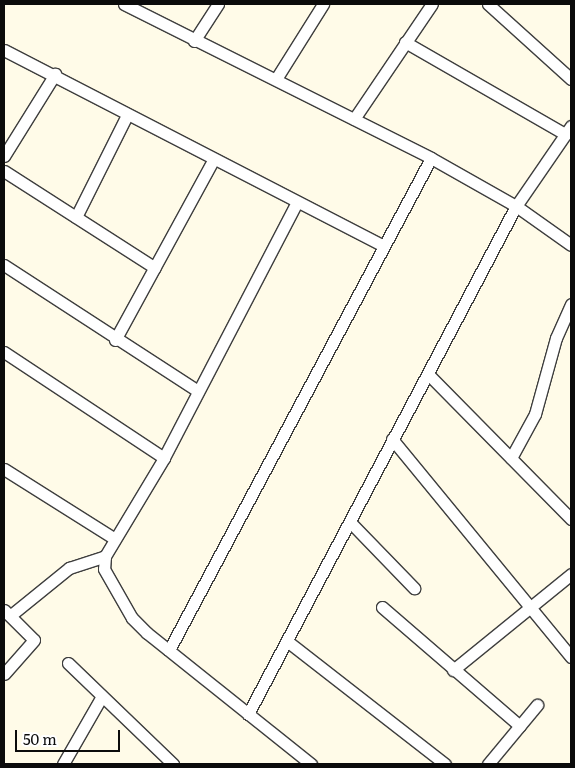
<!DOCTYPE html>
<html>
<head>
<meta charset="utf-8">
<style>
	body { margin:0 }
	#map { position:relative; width:575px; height:768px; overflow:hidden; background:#fffbe8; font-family:Literata,serif }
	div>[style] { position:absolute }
	.roads { filter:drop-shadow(1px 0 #3e3e3e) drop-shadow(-1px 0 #3e3e3e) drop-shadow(0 1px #3e3e3e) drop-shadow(0 -1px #3e3e3e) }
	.street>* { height:11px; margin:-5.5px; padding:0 5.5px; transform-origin:5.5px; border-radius:5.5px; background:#fff }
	span { translate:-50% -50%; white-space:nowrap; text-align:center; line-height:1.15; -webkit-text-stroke:5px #fff; paint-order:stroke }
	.frame { position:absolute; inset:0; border:5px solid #0b0b0b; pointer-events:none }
	.scale { position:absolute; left:15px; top:730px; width:105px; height:22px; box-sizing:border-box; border:2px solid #0b0b0b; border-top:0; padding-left:6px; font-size:15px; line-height:18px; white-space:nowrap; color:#0b0b0b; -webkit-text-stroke:4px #fff; paint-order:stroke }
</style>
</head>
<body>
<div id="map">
	<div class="roads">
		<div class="street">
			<div style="left:124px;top:4px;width:343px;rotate:26.6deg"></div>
			<div style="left:431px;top:158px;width:98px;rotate:29.5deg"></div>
			<div style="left:516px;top:206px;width:67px;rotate:35.3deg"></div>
			<div style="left:488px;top:4px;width:112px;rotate:42.1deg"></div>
			<div style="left:194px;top:41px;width:44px;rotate:-57deg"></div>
			<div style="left:405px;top:42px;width:185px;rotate:29.9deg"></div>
			<div style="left:4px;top:50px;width:425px;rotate:27.3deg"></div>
			<div style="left:276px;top:79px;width:89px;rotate:-57.9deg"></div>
			<div style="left:354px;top:119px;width:139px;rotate:-55.9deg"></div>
			<div style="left:4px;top:156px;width:97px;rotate:-58.1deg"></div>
			<div style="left:4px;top:171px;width:179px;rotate:32.7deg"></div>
			<div style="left:297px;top:202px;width:288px;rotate:117.5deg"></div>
			<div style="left:164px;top:458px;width:114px;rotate:121deg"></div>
			<div style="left:105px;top:556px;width:13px;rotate:94deg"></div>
			<div style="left:104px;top:569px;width:56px;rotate:60.3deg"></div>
			<div style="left:132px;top:618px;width:21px;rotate:45deg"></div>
			<div style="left:147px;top:633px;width:210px;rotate:38.6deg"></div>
			<div style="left:76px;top:217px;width:114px;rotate:-63.4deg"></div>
			<div style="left:4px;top:265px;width:231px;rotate:33deg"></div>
			<div style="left:115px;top:340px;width:205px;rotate:-61.4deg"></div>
			<div style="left:4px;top:352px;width:192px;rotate:33.5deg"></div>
			<div style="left:428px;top:374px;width:204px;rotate:45.4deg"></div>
			<div style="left:392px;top:439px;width:282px;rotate:50.6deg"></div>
			<div style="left:511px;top:458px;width:50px;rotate:-61.4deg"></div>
			<div style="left:535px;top:414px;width:79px;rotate:-74.6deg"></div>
			<div style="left:556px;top:338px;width:37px;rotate:-66deg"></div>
			<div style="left:4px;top:469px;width:131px;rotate:32.2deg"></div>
			<div style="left:351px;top:523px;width:91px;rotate:45.9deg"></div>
			<div style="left:382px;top:607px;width:182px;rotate:40.8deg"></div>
			<div style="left:4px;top:610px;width:42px;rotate:45deg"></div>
			<div style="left:34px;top:640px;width:45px;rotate:131.4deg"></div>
			<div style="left:11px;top:615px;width:75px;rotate:-39deg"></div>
			<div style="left:69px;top:568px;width:38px;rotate:-18deg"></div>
			<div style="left:287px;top:641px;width:200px;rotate:37.9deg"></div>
			<div style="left:169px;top:650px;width:557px;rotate:-61.96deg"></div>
			<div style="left:68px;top:663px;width:146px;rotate:43.9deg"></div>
			<div style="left:453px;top:670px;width:152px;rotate:-39.1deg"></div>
			<div style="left:248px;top:714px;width:574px;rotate:-62.19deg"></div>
			<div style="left:516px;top:206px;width:97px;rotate:-55.5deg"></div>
			<div style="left:63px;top:764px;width:76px;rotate:-60.1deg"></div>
			<div style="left:488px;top:764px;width:77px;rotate:-50.3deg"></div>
		</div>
	</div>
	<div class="frame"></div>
	<div class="scale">50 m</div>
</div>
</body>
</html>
